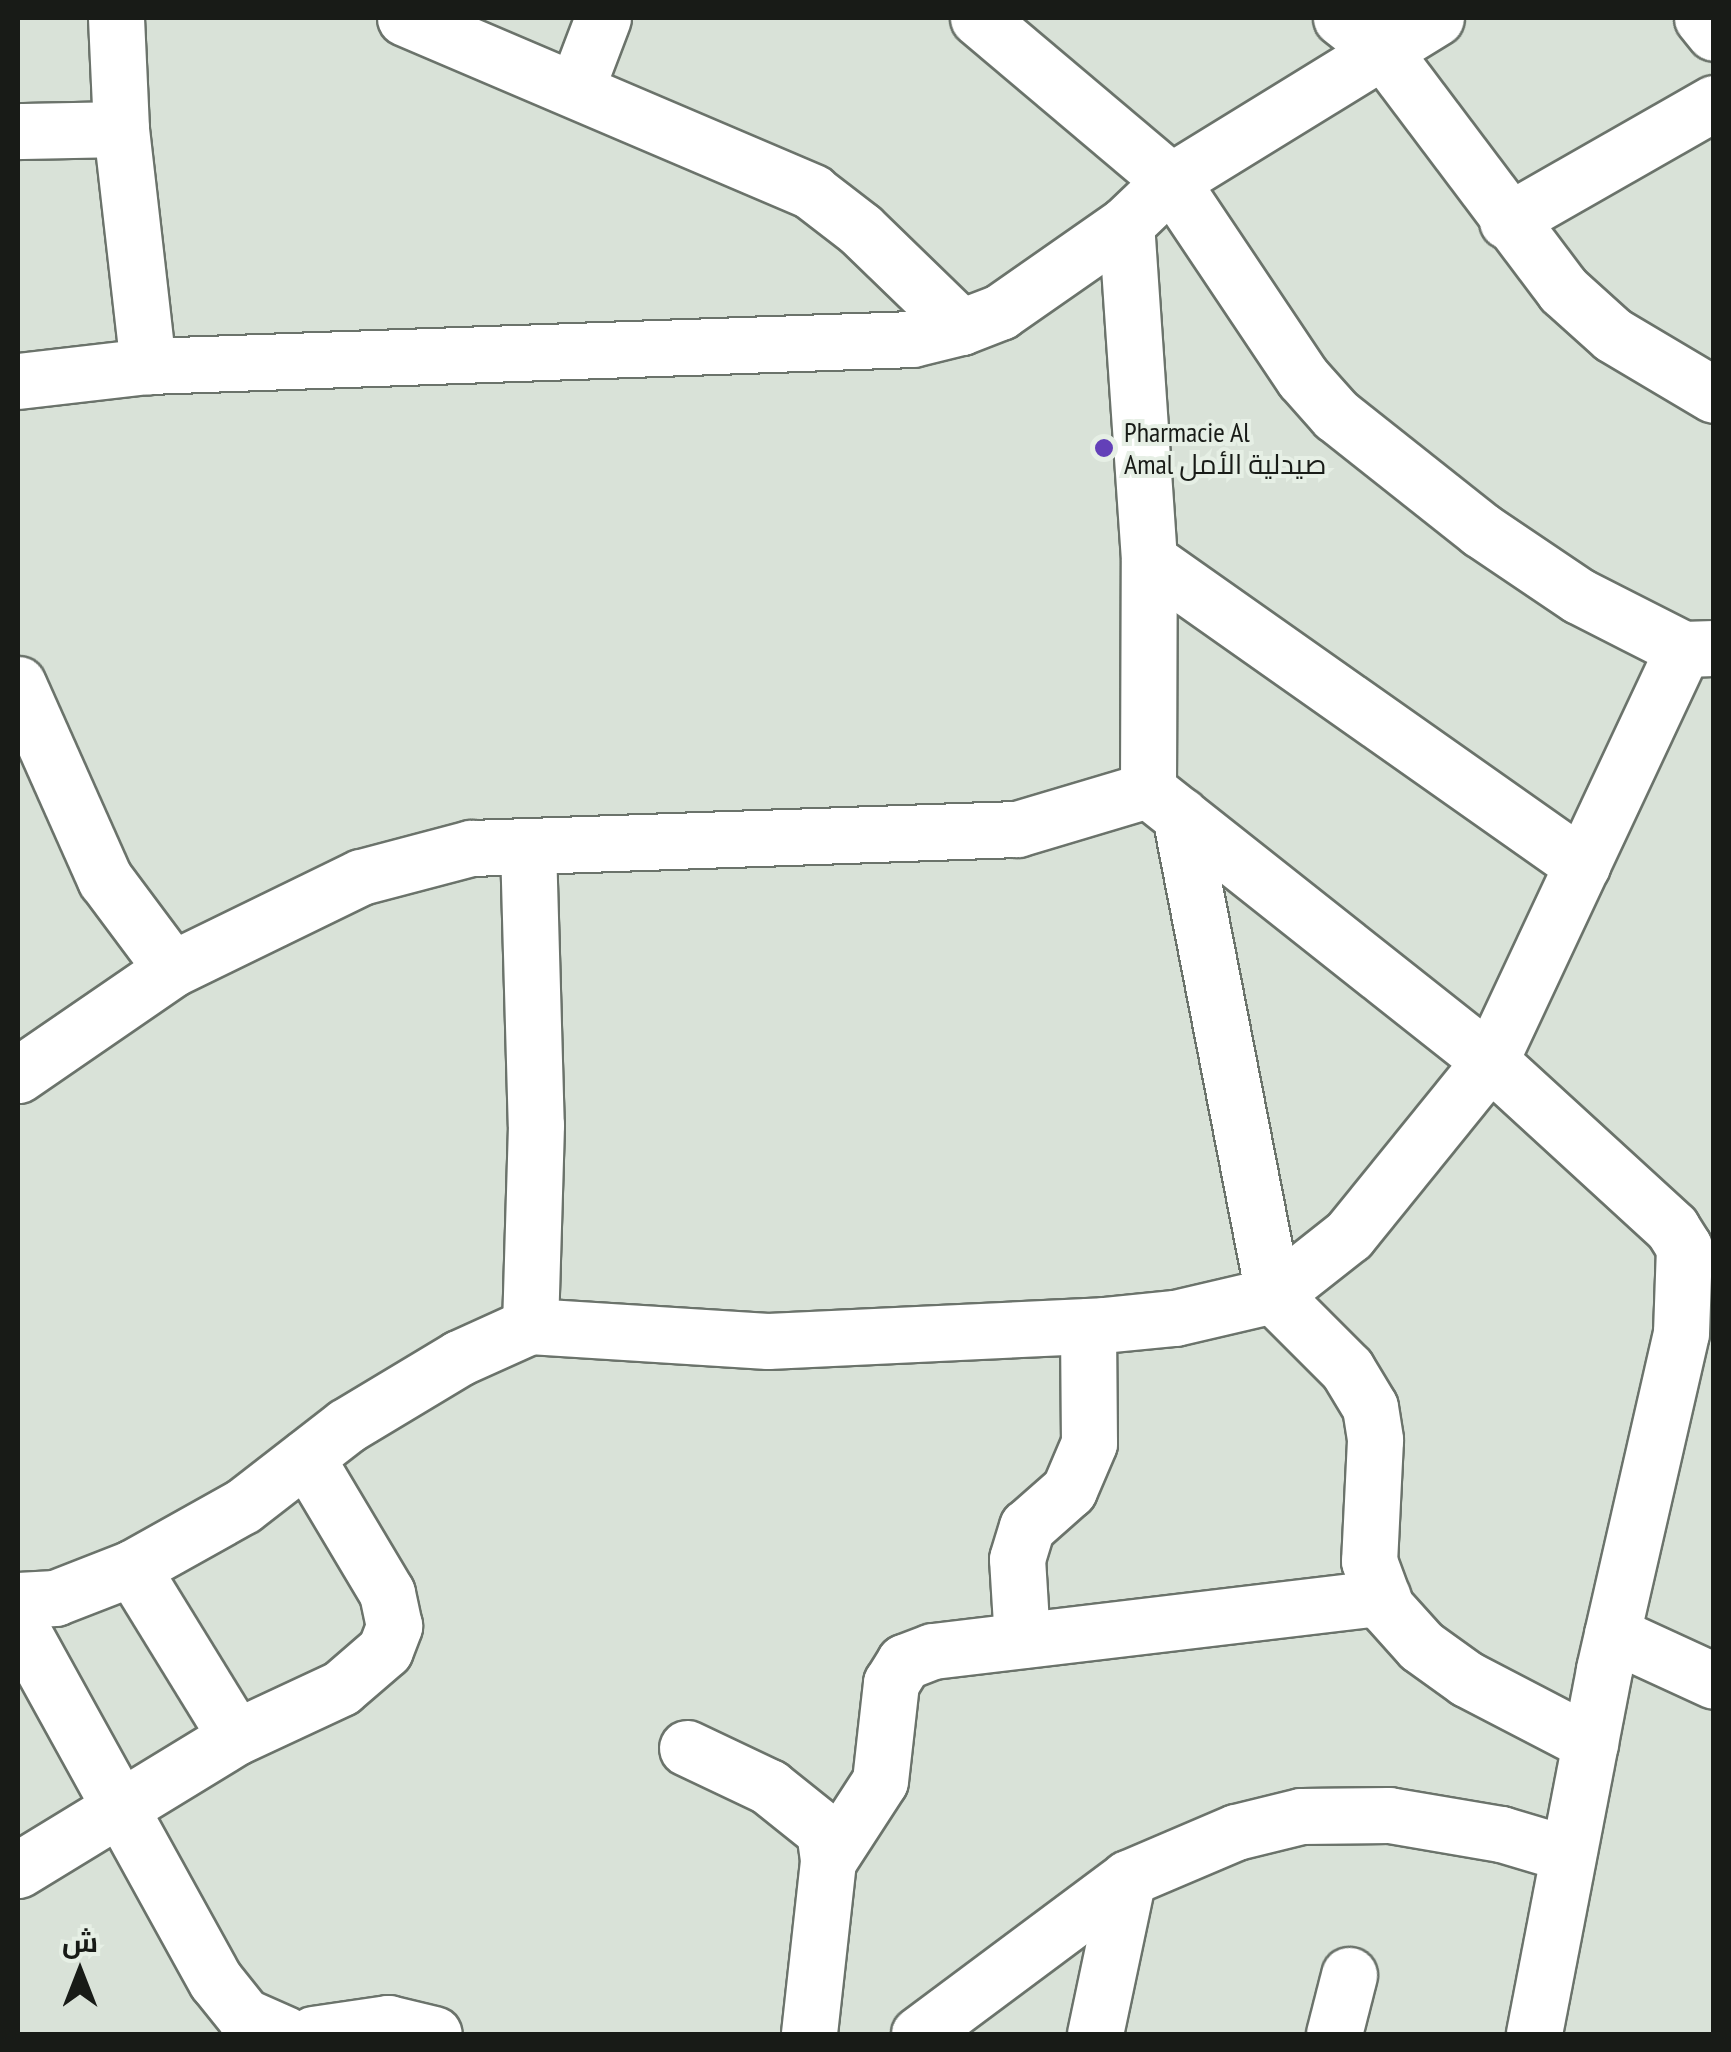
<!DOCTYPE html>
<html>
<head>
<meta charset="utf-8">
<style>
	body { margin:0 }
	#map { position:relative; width:1731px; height:2052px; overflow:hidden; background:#d9e2d8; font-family:"PT Sans Narrow",Cairo,sans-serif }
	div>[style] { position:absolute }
	.roads { filter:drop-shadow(2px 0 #6b736b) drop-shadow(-2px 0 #6b736b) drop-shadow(0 2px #6b736b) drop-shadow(0 -2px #6b736b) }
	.minor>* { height:55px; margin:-27.5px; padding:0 27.5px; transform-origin:27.5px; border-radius:27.5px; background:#fff }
	.dots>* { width:28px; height:28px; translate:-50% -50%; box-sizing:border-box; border:5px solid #e6efe5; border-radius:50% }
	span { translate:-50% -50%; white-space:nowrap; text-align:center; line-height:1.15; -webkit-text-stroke:8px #e6efe5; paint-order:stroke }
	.poi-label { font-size:28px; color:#181b17 }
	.left { translate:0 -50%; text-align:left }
	.frame { position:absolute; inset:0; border:20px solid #181b17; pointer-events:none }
	.north { position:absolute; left:30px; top:1922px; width:100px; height:100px; -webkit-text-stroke:8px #e6efe5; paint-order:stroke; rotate:0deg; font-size:28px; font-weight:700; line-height:40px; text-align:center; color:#181b17 }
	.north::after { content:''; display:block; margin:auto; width:35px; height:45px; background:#181b17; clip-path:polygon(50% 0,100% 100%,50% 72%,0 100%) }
</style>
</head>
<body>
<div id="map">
	<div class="roads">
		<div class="minor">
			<div style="left:116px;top:18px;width:111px;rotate:87.4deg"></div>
			<div style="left:121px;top:129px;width:239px;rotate:83.5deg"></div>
			<div style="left:405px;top:18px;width:443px;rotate:23.1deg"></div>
			<div style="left:812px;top:192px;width:61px;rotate:37.6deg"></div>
			<div style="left:860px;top:229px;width:141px;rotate:44.1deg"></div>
			<div style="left:978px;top:18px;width:253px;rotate:40.2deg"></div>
			<div style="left:1171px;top:181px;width:237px;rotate:56.2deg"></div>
			<div style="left:1303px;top:378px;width:50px;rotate:48.3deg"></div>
			<div style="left:1336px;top:415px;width:185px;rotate:38.4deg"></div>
			<div style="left:1481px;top:530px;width:118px;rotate:34deg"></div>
			<div style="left:1579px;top:596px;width:117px;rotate:27deg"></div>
			<div style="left:1683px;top:649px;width:31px;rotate:-2deg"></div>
			<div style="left:1341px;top:18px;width:53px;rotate:38.2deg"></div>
			<div style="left:1383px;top:51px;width:299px;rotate:53deg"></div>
			<div style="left:1563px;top:290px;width:67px;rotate:42deg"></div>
			<div style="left:1613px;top:335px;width:117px;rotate:30.7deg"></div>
			<div style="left:1702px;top:18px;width:19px;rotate:51deg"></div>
			<div style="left:576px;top:89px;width:76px;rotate:-69.2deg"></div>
			<div style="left:18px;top:131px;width:103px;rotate:-1.1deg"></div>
			<div style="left:1507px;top:221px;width:238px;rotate:-29.7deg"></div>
			<div style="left:18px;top:381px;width:131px;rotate:-6.6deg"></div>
			<div style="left:148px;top:366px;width:764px;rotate:-2.02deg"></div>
			<div style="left:912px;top:339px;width:50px;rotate:-13.8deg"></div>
			<div style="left:961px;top:327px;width:42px;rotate:-21deg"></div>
			<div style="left:1000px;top:312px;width:154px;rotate:-34.9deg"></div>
			<div style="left:1126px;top:224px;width:62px;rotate:-43.7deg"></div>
			<div style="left:1171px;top:181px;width:311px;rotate:-31.6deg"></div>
			<div style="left:1149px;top:560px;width:530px;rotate:35.16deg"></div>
			<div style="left:18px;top:684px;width:214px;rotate:66deg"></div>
			<div style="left:105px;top:879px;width:112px;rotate:53.3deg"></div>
			<div style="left:1148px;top:790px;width:436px;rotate:38.4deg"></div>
			<div style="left:1490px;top:1061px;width:247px;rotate:42.5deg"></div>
			<div style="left:1672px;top:1228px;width:22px;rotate:58deg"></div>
			<div style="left:1684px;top:1247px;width:86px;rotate:92deg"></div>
			<div style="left:1681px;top:1333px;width:346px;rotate:102.9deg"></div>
			<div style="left:1604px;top:1670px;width:371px;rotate:100.9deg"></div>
			<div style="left:1180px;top:815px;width:489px;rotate:79deg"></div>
			<div style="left:1273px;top:1295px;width:105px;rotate:45deg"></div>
			<div style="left:1347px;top:1369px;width:44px;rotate:58.8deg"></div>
			<div style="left:1370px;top:1407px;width:33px;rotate:81deg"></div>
			<div style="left:1375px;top:1440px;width:121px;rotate:92.8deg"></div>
			<div style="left:1369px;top:1561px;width:49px;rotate:69.7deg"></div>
			<div style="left:1386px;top:1607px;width:52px;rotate:48.1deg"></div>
			<div style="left:1421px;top:1646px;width:57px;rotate:35.7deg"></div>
			<div style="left:1467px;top:1679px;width:139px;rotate:27.5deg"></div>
			<div style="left:528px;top:846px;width:279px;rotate:88.4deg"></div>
			<div style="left:536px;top:1125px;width:201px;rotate:91.7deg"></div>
			<div style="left:18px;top:1075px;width:187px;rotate:-34.5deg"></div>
			<div style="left:172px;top:969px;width:210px;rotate:-26deg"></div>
			<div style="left:361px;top:877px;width:114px;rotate:-14.8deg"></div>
			<div style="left:471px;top:848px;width:546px;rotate:-1.99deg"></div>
			<div style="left:1017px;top:829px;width:137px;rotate:-16.6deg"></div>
			<div style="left:1148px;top:790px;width:230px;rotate:-89.8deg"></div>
			<div style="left:1149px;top:560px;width:337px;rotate:-93.9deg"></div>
			<div style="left:132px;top:1568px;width:198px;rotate:58.4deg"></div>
			<div style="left:18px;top:1600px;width:37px;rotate:-3deg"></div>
			<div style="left:55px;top:1598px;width:83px;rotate:-21.3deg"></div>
			<div style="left:132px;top:1568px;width:127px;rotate:-29.2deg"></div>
			<div style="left:243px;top:1506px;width:130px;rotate:-37.8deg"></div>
			<div style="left:346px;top:1426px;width:132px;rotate:-31deg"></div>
			<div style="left:459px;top:1358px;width:78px;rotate:-24.3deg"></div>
			<div style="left:530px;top:1326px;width:238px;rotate:3.6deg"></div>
			<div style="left:768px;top:1341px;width:335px;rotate:-2.7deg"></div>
			<div style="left:1103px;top:1325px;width:72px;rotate:-5.6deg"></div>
			<div style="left:1175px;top:1318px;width:101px;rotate:-13.2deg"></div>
			<div style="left:1273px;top:1295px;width:97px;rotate:-38.3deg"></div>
			<div style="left:1349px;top:1235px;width:224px;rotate:-51deg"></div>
			<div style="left:1490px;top:1061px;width:455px;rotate:-64.9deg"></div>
			<div style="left:18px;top:1623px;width:409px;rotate:61.1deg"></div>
			<div style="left:216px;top:1981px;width:45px;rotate:51.3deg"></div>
			<div style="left:244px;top:2016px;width:45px;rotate:23.7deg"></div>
			<div style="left:1612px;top:1634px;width:112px;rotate:24.7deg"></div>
			<div style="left:1022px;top:1640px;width:81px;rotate:-93.5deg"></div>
			<div style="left:1017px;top:1559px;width:34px;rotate:-73deg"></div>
			<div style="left:1027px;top:1527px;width:56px;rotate:-41.4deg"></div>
			<div style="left:1069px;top:1490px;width:51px;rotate:-66.9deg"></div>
			<div style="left:1089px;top:1443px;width:117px;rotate:-90.5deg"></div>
			<div style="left:687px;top:1748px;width:91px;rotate:25.4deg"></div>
			<div style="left:769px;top:1787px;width:70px;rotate:38.7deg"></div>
			<div style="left:824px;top:1831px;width:30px;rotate:82deg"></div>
			<div style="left:828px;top:1861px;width:174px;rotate:96.3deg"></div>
			<div style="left:828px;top:1861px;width:95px;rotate:-57deg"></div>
			<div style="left:880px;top:1781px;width:99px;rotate:-83.6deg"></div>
			<div style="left:891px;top:1683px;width:25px;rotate:-58deg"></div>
			<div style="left:904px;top:1662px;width:31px;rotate:-21deg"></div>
			<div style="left:933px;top:1651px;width:453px;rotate:-6.8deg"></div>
			<div style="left:18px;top:1870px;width:255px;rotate:-31.4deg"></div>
			<div style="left:236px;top:1737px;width:116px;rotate:-25deg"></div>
			<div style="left:341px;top:1688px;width:58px;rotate:-40.8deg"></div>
			<div style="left:385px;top:1650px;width:26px;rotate:-69deg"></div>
			<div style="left:394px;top:1626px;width:34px;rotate:-102deg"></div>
			<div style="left:387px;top:1593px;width:158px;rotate:-120.8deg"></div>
			<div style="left:313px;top:2034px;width:76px;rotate:-8.3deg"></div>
			<div style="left:388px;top:2023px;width:47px;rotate:13.4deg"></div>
			<div style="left:919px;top:2034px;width:261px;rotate:-36.7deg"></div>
			<div style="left:1128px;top:1878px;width:117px;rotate:-23.1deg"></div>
			<div style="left:1236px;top:1832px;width:67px;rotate:-13.8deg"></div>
			<div style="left:1301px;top:1816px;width:88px;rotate:-0.7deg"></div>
			<div style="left:1389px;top:1815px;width:114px;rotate:9.6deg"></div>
			<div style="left:1501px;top:1834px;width:70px;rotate:16.6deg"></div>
			<div style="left:1095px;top:2034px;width:159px;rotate:-78.1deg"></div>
			<div style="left:1334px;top:2034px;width:61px;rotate:-75.7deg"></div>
		</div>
	</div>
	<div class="dots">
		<div style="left:1104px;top:448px;background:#6340b8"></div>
	</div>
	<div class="poi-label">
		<span class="left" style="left:1124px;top:448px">Pharmacie Al<br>Amal صيدلية الأمل</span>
	</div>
	<div class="frame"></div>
	<div class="north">ش</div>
</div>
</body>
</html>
